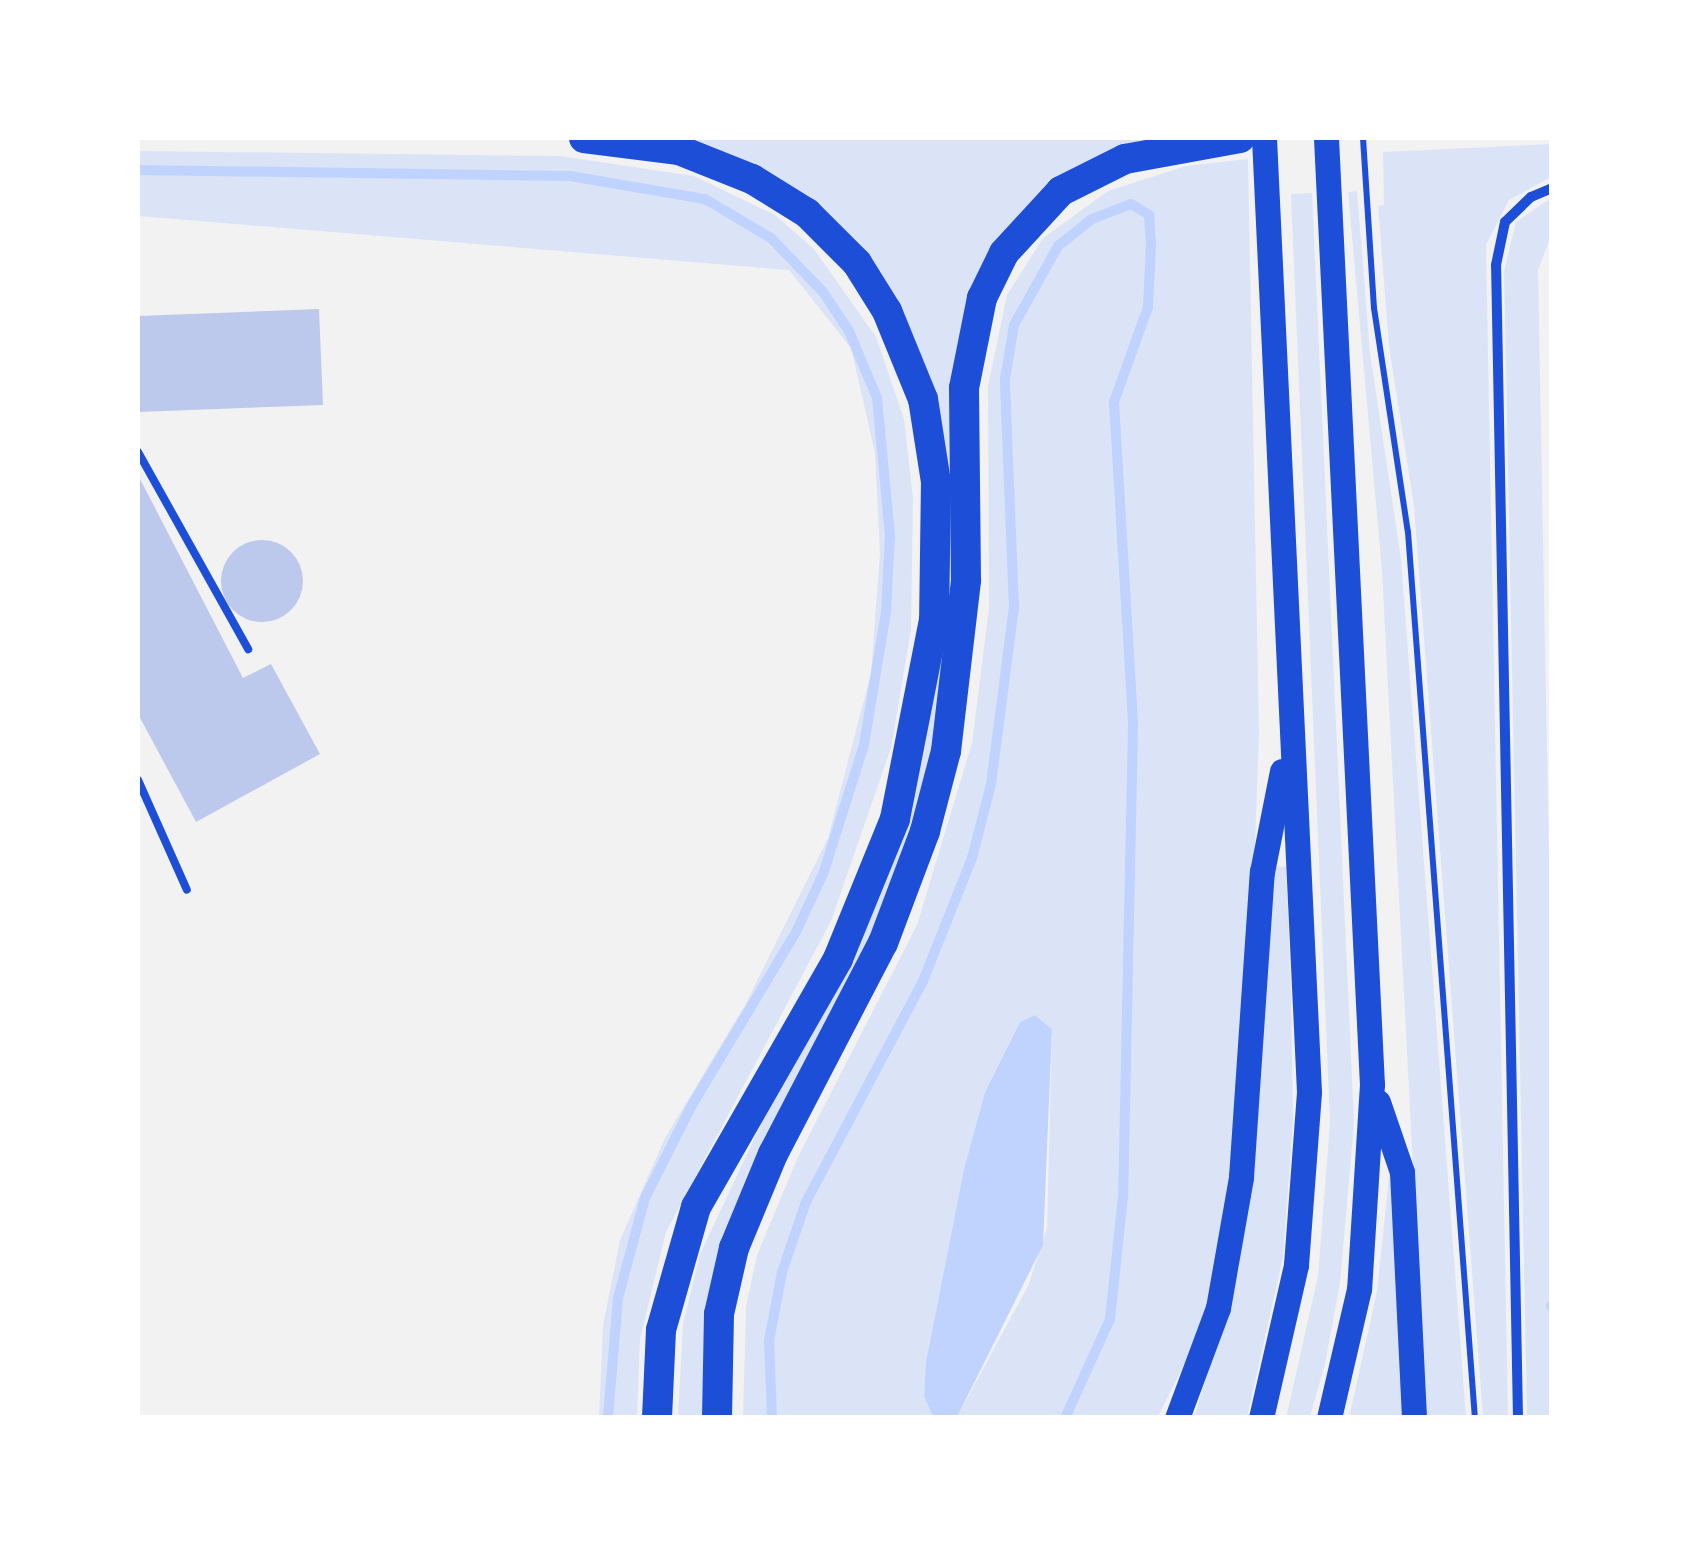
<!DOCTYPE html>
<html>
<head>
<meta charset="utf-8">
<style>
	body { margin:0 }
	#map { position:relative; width:1689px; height:1555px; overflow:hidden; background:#f2f2f2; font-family:Overpass,sans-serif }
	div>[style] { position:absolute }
	.green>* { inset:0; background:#dbe4f7 }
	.water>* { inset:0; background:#bfd3fe }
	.stream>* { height:10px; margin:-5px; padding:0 5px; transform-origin:5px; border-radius:5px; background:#bfd3fe }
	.building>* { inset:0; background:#bdc9ec }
	.round { border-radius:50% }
	.path>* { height:6px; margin:-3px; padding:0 3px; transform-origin:3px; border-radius:3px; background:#1d4ed8 }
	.service>* { height:8px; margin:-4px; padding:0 4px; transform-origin:4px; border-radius:4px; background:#1d4ed8 }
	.minor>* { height:10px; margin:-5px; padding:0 5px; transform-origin:5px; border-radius:5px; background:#1d4ed8 }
	.primary>* { height:25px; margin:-12.5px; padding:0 12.5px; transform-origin:12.5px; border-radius:12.5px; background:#1d4ed8 }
	.motorway>* { height:30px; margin:-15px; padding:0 15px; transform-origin:15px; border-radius:15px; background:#1d4ed8 }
	span { translate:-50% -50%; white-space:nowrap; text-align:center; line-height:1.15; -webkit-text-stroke:8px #fff; paint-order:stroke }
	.frame { position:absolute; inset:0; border:140px solid #fff; pointer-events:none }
</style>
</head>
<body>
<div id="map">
	<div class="green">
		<div style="clip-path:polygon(676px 138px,1156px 138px,1136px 142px,1002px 237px,955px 541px,947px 684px,919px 813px,873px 940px,762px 1152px,706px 1418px,678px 1417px,683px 1324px,700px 1254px,909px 811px,925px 749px,945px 621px,942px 441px,831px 218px,755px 164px)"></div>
		<div style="clip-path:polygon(1551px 144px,1551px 177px,1509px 200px,1486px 245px,1508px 1417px,1483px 1417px,1414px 506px,1389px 346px,1378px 206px,1384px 205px,1383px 152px)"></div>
		<div style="clip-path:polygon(138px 151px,560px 156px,694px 176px,775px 215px,814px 249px,876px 337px,904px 419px,913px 498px,911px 630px,891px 748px,831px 921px,666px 1232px,640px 1339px,637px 1417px,599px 1417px,603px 1325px,620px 1240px,665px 1138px,745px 1005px,828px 838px,871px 673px,880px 553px,875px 453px,851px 348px,789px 270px,138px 216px)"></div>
		<div style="clip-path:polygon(1248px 159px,1259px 734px,1252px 926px,1232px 1164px,1211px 1296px,1194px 1344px,1158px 1417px,957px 1417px,1028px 1286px,1047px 1228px,1052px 1029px,1035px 1015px,1020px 1022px,985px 1092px,964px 1169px,926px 1362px,924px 1396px,933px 1417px,743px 1418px,746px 1307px,757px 1255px,798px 1157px,917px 925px,972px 743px,989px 607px,988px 386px,1007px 295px,1043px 238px,1108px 191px,1186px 166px)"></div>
		<div style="clip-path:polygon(1357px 191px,1370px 353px,1401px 559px,1466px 1417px,1426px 1417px,1382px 571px,1348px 192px)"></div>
		<div style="clip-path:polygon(1312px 193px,1354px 1123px,1340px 1283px,1325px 1364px,1310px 1417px,1286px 1418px,1318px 1276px,1330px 1123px,1291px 194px)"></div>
		<div style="clip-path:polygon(1551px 198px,1551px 236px,1538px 270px,1551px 962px,1551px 1418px,1527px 1417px,1504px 271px,1516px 222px)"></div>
		<div style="clip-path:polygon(1273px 866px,1286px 867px,1291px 994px,1293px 1121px,1283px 1257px,1247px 1417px,1194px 1418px,1239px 1270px)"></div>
		<div style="clip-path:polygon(1390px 1168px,1407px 1417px,1349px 1418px,1377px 1291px)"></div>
	</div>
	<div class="water">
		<div style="clip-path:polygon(1035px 1015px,1052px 1029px,1043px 1245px,957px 1417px,933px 1417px,924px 1396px,926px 1362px,964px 1169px,985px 1092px,1020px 1022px)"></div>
	</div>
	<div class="stream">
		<div style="left:138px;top:170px;width:432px;rotate:0.8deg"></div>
		<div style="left:570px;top:176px;width:137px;rotate:9.7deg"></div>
		<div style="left:705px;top:199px;width:77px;rotate:30.6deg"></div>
		<div style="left:771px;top:238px;width:75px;rotate:46.1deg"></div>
		<div style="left:823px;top:292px;width:47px;rotate:56.3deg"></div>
		<div style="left:849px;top:331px;width:73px;rotate:67.3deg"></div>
		<div style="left:877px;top:398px;width:139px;rotate:84.6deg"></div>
		<div style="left:890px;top:536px;width:76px;rotate:93deg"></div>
		<div style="left:886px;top:612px;width:135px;rotate:99.4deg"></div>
		<div style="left:864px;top:745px;width:135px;rotate:107.6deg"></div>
		<div style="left:823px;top:874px;width:64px;rotate:115deg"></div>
		<div style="left:796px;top:932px;width:204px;rotate:121deg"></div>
		<div style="left:691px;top:1107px;width:102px;rotate:116.8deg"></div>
		<div style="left:645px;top:1198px;width:104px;rotate:105.1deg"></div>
		<div style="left:618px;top:1298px;width:120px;rotate:94.8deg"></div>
		<div style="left:1551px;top:1306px;width:1px;rotate:45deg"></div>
		<div style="left:772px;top:1418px;width:77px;rotate:-92.2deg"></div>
		<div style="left:769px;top:1341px;width:70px;rotate:-79.3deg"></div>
		<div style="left:782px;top:1272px;width:74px;rotate:-71.1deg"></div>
		<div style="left:806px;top:1202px;width:250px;rotate:-62.1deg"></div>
		<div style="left:923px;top:981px;width:132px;rotate:-68.3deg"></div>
		<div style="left:972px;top:858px;width:76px;rotate:-75.6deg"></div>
		<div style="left:991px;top:784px;width:177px;rotate:-82.6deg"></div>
		<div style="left:1014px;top:608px;width:229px;rotate:-92.3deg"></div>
		<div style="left:1005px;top:379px;width:55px;rotate:-80.5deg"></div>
		<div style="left:1014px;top:325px;width:90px;rotate:-60.9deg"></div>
		<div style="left:1058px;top:246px;width:43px;rotate:-38.5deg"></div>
		<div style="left:1092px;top:219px;width:42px;rotate:-21deg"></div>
		<div style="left:1131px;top:204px;width:21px;rotate:31deg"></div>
		<div style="left:1149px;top:215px;width:30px;rotate:86deg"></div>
		<div style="left:1151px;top:245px;width:62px;rotate:92.8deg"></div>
		<div style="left:1148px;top:307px;width:101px;rotate:109.7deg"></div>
		<div style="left:1114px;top:402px;width:325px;rotate:86.6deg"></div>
		<div style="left:1133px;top:726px;width:470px;rotate:91.2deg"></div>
		<div style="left:1123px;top:1196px;width:124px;rotate:96deg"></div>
		<div style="left:1110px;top:1319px;width:109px;rotate:114.4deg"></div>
	</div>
	<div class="building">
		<div style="clip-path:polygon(319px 309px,323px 405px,138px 412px,138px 316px)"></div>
		<div style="clip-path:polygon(138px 475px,243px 678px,271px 664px,320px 754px,196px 822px,138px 714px)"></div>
		<div class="round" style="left:221px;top:540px;width:82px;height:82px"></div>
	</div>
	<div class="path">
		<div style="left:1363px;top:138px;width:170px;rotate:86.3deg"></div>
		<div style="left:1374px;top:308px;width:227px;rotate:81.4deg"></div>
		<div style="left:1408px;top:532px;width:889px;rotate:85.68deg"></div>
	</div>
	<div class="service">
		<div style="left:138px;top:452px;width:226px;rotate:60.8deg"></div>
		<div style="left:138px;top:780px;width:120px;rotate:66deg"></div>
	</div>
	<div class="minor">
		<div style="left:1518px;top:1418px;width:1153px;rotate:-91.09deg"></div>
		<div style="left:1496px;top:265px;width:44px;rotate:-78.2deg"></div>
		<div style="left:1505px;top:222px;width:36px;rotate:-44deg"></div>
		<div style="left:1531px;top:197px;width:23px;rotate:-23deg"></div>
	</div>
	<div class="primary">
		<div style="left:1326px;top:138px;width:947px;rotate:87.22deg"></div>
		<div style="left:1372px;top:1084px;width:205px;rotate:93.6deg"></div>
		<div style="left:1359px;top:1289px;width:132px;rotate:103.1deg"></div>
		<div style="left:1378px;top:1102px;width:74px;rotate:71.1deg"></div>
		<div style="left:1402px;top:1172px;width:246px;rotate:87.2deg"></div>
		<div style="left:1177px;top:1418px;width:117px;rotate:-69.6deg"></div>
		<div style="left:1218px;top:1308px;width:133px;rotate:-80deg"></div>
		<div style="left:1241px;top:1177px;width:306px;rotate:-86.1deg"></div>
		<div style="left:1262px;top:872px;width:103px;rotate:-78.8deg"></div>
		<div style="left:1261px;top:1418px;width:157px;rotate:-77.1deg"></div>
		<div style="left:1296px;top:1265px;width:173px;rotate:-85.7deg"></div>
		<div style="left:1309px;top:1092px;width:955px;rotate:-92.7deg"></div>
	</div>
	<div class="motorway">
		<div style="left:584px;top:138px;width:96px;rotate:7.2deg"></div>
		<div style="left:679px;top:150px;width:79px;rotate:21.7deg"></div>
		<div style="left:752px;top:179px;width:65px;rotate:31.7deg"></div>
		<div style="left:807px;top:213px;width:71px;rotate:45deg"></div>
		<div style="left:857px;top:263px;width:57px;rotate:58deg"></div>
		<div style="left:887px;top:311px;width:95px;rotate:67.8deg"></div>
		<div style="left:923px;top:399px;width:84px;rotate:81.1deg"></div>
		<div style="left:936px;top:482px;width:138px;rotate:90.8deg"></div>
		<div style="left:934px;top:620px;width:203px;rotate:101.1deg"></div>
		<div style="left:895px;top:819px;width:151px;rotate:112.2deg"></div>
		<div style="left:838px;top:959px;width:286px;rotate:119.8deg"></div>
		<div style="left:696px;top:1207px;width:128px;rotate:105.9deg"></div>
		<div style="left:661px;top:1330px;width:88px;rotate:92.6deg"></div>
		<div style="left:717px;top:1418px;width:104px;rotate:-88.9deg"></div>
		<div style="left:719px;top:1314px;width:68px;rotate:-77.2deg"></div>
		<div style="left:734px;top:1248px;width:102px;rotate:-67.5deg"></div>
		<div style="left:773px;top:1154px;width:238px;rotate:-62.5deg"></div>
		<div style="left:883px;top:943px;width:120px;rotate:-69.4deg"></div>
		<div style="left:925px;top:831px;width:83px;rotate:-75.3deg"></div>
		<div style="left:946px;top:751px;width:172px;rotate:-83.3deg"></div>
		<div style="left:966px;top:580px;width:192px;rotate:-90.6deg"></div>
		<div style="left:964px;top:388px;width:92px;rotate:-78.7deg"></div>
		<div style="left:982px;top:298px;width:50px;rotate:-63.9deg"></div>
		<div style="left:1004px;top:253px;width:84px;rotate:-47.4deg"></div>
		<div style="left:1061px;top:191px;width:72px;rotate:-26.6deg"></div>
		<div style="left:1125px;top:159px;width:117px;rotate:-10.3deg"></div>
	</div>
	<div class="frame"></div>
</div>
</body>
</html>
